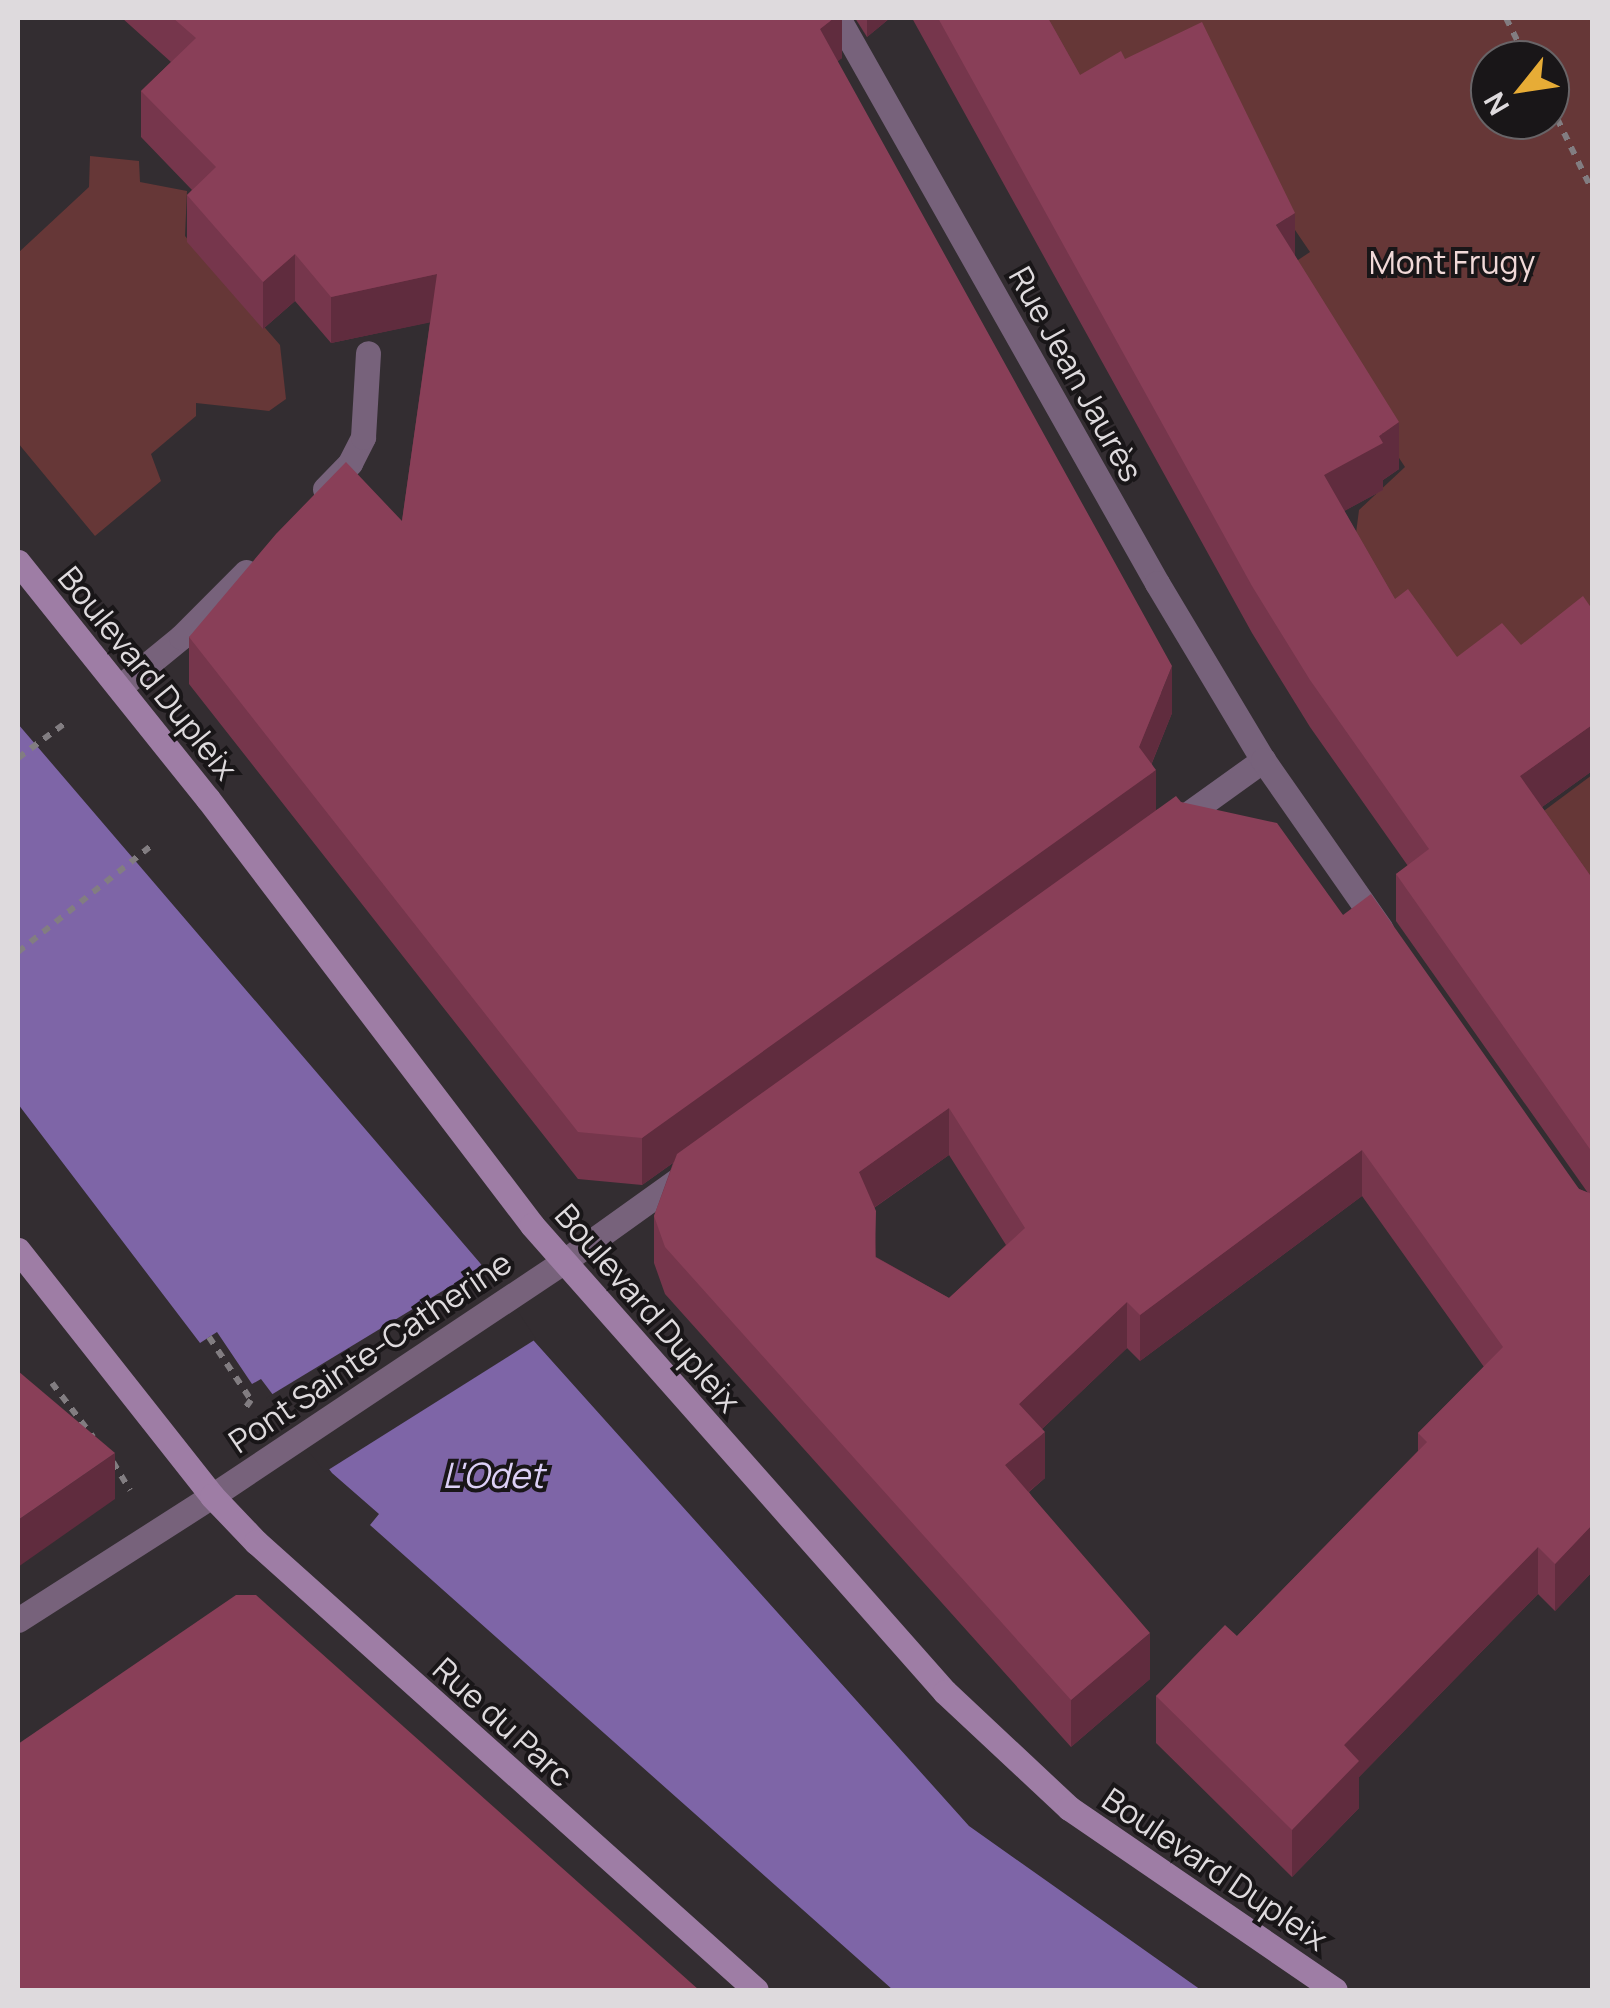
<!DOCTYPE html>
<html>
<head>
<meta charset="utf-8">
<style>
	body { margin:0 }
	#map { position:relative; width:1610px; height:2008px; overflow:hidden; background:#332d31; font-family:Manrope,sans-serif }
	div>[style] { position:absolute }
	.green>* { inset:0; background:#663737 }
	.water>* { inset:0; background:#7e65a7 }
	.pier>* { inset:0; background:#332d31 }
	.path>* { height:6px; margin-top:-3px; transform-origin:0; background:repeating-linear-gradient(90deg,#827d81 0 8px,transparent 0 16px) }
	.service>* { height:25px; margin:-12.5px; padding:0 12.5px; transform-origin:12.5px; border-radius:12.5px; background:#77627b }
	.pedestrian>* { height:25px; margin:-12.5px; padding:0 12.5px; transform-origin:12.5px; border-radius:12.5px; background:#77627b }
	.minor>* { height:25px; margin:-12.5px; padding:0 12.5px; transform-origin:12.5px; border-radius:12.5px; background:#77627b }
	.tertiary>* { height:25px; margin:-12.5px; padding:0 12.5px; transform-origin:12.5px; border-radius:12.5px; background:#77627b }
	.secondary>* { height:25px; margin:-12.5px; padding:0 12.5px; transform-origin:12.5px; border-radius:12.5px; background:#9e7da5 }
	.wall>* { inset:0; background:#76364c }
	.shaded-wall>* { inset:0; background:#602c3e }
	.building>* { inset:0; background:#893f58 }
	span { translate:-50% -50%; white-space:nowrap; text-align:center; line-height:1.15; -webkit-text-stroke:8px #191618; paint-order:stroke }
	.park-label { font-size:32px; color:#f1d9d8 }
	.street-label { font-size:32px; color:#dedadd }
	.water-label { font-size:35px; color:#dcd0f6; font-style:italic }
	.frame { position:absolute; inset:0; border:20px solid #dedadd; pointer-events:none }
	.north { position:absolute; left:1470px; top:40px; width:100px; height:100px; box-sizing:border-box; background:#191618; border:2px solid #686467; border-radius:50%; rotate:240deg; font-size:28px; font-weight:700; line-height:40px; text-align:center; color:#dedadd }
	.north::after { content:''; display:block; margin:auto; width:35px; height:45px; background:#e7ac36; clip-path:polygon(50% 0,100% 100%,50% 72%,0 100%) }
</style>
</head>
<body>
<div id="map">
	<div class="green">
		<div style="clip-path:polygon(evenodd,1016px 18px,1592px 18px,1592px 651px,1446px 685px,1355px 541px,1359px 510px,1405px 467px,1327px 349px,1244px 296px,1310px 252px,1278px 205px,1082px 115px,1016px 18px,1490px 60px,1550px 60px,1550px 120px,1490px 120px,1490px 60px)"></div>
		<div style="clip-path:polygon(90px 156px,139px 161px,140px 182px,187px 191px,185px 236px,280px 345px,286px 399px,269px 411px,196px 403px,196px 416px,151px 454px,161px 481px,95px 536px,18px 443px,18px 253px,89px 187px)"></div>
		<div style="clip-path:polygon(1592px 775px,1592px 906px,1529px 822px)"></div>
	</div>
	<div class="water">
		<div style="clip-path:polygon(18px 724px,480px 1263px,534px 1341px,969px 1826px,1201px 1990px,893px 1990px,370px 1525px,379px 1514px,332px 1473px,261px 1379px,252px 1384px,217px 1332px,200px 1343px,18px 1104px)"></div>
	</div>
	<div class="pier">
		<div style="clip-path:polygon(487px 1264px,536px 1339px,325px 1472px,266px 1398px)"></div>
	</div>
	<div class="path">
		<div style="left:1506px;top:18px;width:47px;rotate:63.4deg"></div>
		<div style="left:1550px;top:104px;width:96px;rotate:64deg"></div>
		<div style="left:18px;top:758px;width:62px;rotate:-36.5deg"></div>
		<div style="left:18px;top:952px;width:171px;rotate:-38.6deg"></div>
		<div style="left:209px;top:1337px;width:76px;rotate:56.3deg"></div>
		<div style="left:251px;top:1400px;width:12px;rotate:125deg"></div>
		<div style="left:52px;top:1383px;width:68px;rotate:52.8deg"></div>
		<div style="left:113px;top:1462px;width:33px;rotate:59deg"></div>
	</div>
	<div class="service">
		<div style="left:325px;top:489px;width:36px;rotate:-46deg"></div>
		<div style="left:350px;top:463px;width:29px;rotate:-63deg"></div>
		<div style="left:363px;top:437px;width:84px;rotate:-86.6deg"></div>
		<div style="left:120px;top:687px;width:79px;rotate:-39.3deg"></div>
		<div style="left:181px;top:637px;width:92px;rotate:-45deg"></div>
	</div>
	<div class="pedestrian">
		<div style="left:18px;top:1620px;width:230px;rotate:-32.6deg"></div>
	</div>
	<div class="minor">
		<div style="left:1174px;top:824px;width:110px;rotate:-35.7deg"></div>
		<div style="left:563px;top:1262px;width:156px;rotate:-35.6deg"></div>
	</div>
	<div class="tertiary">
		<div style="left:838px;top:18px;width:649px;rotate:60.55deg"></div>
		<div style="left:1157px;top:583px;width:206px;rotate:59.1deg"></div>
		<div style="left:1263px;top:760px;width:206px;rotate:55.1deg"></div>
		<div style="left:212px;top:1496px;width:422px;rotate:-33.7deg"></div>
	</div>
	<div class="secondary">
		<div style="left:18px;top:562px;width:304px;rotate:51.3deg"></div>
		<div style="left:208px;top:799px;width:535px;rotate:52.74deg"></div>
		<div style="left:532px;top:1225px;width:623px;rotate:48.51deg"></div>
		<div style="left:945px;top:1692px;width:170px;rotate:43.1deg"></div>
		<div style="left:1069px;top:1808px;width:322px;rotate:34.4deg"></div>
		<div style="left:18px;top:1250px;width:313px;rotate:51.7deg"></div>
		<div style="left:212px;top:1496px;width:64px;rotate:46.3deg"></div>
		<div style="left:256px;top:1542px;width:671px;rotate:41.86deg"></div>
	</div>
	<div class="wall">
		<div style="clip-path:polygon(evenodd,122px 18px,842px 18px,842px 58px,837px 61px,1172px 713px,1152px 763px,1156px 810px,1181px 802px,1343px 915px,1579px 1189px,1588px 1193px,1396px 921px,1396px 874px,1408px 866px,1310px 727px,1252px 633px,912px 18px,1048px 18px,1080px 75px,1125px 59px,1295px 256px,1399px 469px,1383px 480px,1383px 490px,1344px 511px,1395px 599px,1457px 657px,1521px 645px,1592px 609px,1592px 771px,1542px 807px,1592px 878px,1592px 1572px,1555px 1611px,1538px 1594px,1359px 1777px,1359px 1808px,1292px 1877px,1156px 1743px,1156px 1696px,1237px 1636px,1418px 1451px,1418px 1433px,1484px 1367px,1362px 1196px,1140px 1361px,1127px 1348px,1042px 1429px,1045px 1478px,1029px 1492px,1150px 1679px,1071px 1747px,665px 1294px,654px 1263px,654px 1216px,673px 1163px,642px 1185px,578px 1179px,189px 684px,189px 637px,402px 521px,430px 322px,331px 343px,295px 301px,263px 329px,187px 242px,187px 195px,192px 190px,141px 137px,141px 91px,171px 62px,122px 18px,949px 1155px,1006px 1245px,949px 1298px,876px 1257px,874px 1208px,949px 1155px)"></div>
		<div style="clip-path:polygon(855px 18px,890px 18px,867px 37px)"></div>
	</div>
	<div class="shaded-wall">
		<div style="clip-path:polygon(834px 18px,842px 18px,842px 58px,820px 76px,820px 29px)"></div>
		<div style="clip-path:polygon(867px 18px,890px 18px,867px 37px)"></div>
		<div style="clip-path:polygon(1295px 213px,1295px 260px,1276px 225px)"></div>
		<div style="clip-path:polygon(295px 254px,295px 301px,263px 329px,263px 282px)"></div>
		<div style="clip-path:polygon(437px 274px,437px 321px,331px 343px,331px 297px)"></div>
		<div style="clip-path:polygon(1399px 422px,1399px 469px,1383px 480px,1383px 490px,1324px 522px,1324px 475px)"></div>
		<div style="clip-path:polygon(1172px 666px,1172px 713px,1146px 777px,1156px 770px,1156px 816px,642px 1185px,642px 1138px,1139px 747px)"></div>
		<div style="clip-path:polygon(1592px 725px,1592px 771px,1520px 823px,1520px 776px)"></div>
		<div style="clip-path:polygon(949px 1108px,949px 1155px,859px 1218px,859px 1172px)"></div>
		<div style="clip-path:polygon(1362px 1150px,1362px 1196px,1140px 1361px,1140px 1315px)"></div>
		<div style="clip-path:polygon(1127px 1302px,1127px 1348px,1019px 1451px,1019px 1404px)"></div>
		<div style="clip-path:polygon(1045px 1432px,1045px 1478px,1005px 1511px,1005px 1465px)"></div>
		<div style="clip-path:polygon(115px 1453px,115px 1499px,18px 1567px,18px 1520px)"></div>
		<div style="clip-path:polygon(1592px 1525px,1592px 1572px,1555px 1611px,1555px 1564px)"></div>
		<div style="clip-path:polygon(1538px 1547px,1538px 1594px,1359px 1777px,1359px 1808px,1292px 1877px,1292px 1830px,1344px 1745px)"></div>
		<div style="clip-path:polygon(1150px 1633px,1150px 1679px,1071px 1747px,1071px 1700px)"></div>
	</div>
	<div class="building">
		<div style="clip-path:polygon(173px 18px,834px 18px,820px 29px,1172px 666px,1139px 747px,1156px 770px,642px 1138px,578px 1132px,189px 637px,276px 534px,346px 462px,402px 521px,437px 274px,331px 297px,295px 254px,263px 282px,187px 195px,216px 167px,141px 91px,196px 38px)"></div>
		<div style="clip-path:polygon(938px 18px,1048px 18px,1080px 75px,1121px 51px,1125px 59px,1202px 22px,1295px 213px,1276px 225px,1399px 422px,1379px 436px,1383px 443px,1324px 475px,1395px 599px,1408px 589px,1457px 657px,1502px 623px,1521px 645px,1583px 596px,1592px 609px,1592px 725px,1520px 776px,1592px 878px,1592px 1152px,1396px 874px,1429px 849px,1310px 680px,1252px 586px)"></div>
		<div style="clip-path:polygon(evenodd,1176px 796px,1181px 802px,1277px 823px,1343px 915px,1371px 894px,1579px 1189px,1592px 1194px,1592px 1525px,1555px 1564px,1538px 1547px,1344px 1745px,1359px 1761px,1292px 1830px,1156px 1696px,1225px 1625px,1237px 1636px,1427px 1442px,1418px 1433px,1503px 1347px,1362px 1150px,1140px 1315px,1127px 1302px,1019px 1404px,1045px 1432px,1005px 1465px,1150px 1633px,1071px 1700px,665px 1247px,654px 1216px,677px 1154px,1176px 796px,949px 1108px,1025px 1228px,949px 1298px,875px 1257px,876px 1211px,859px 1172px,949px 1108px)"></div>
		<div style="clip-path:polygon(18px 1371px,115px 1453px,18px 1520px)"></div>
		<div style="clip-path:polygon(236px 1595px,256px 1595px,699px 1990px,18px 1990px,18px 1744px)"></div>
	</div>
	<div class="park-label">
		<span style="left:1452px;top:262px">Mont Frugy</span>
	</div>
	<div class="street-label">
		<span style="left:1076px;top:374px;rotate:61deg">Rue Jean Jaurès</span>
		<span style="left:148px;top:673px;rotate:51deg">Boulevard Dupleix</span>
		<span style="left:648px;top:1308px;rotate:49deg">Boulevard Dupleix</span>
		<span style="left:370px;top:1352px;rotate:-34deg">Pont Sainte-Catherine</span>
		<span style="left:503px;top:1722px;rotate:42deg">Rue du Parc</span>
		<span style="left:1215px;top:1869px;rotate:34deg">Boulevard Dupleix</span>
	</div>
	<div class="water-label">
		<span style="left:493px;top:1475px">L'Odet</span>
	</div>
	<div class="frame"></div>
	<div class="north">N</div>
</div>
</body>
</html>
